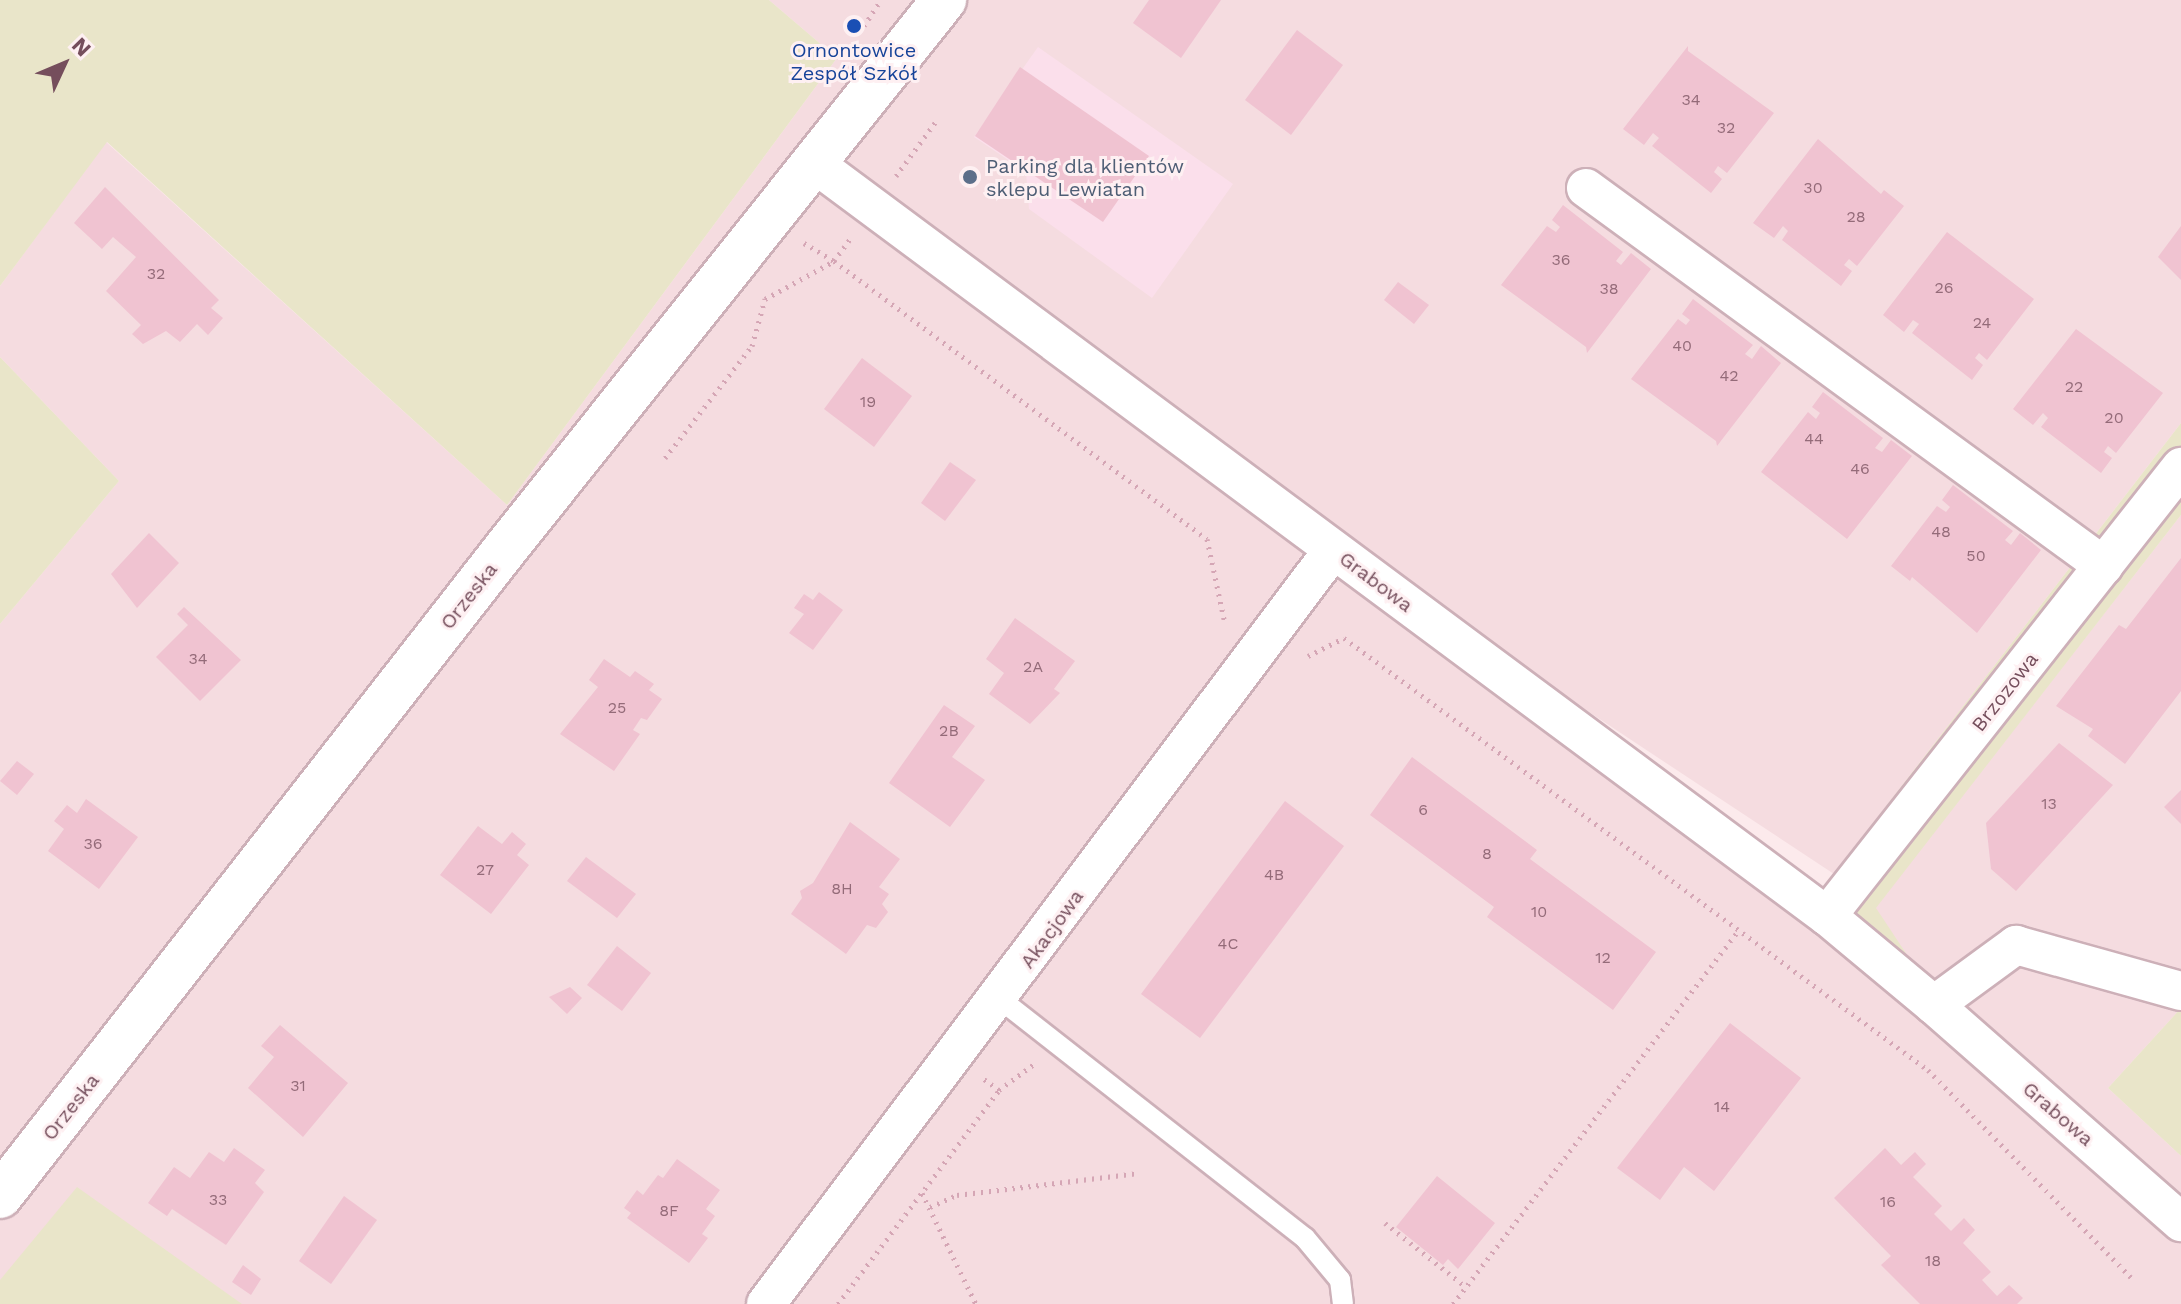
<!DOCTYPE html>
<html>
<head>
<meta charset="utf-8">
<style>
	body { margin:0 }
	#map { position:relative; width:2181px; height:1304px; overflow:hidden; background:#fceaec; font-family:"Work Sans",sans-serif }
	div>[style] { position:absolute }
	.residential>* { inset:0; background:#f5dce0 }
	.commercial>* { inset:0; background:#fbdfeb }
	.green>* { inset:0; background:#e9e5c9 }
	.building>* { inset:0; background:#f0c3d1 }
	.path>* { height:5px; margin-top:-2.5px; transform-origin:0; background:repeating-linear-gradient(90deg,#d5a6b5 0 2px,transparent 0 8px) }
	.roads { filter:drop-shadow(2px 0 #cdb0b8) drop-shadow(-2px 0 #cdb0b8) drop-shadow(0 2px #cdb0b8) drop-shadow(0 -2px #cdb0b8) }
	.service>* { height:20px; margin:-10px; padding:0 10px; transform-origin:10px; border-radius:10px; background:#fff }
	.minor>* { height:38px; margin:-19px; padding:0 19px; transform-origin:19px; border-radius:19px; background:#fff }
	.tertiary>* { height:44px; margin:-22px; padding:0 22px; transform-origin:22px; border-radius:22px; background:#fff }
	.dots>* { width:22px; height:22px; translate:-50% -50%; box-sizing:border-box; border:4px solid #fef0f2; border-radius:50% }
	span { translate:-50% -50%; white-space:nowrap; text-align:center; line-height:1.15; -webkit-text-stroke:6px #fef0f2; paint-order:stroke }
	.number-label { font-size:16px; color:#946b79 }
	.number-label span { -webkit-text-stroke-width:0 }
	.transit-label { font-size:20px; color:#164399 }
	.service-label { font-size:20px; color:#4e5e75 }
	.left { translate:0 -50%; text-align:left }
	.street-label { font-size:20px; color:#754e5c }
	.north { position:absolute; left:24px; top:24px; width:80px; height:80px; -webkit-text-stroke:6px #fef0f2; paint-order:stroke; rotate:46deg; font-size:22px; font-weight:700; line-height:32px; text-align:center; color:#754e5c }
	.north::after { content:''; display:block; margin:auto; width:28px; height:36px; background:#754e5c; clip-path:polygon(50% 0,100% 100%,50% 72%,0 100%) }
</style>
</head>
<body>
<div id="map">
	<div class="residential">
		<div style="clip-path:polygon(769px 0,2181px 0,2181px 423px,1834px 874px,1309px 527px,1931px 991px,1875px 908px,2181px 515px,2181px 1008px,2108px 1088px,2181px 1156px,2181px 1304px,0 1304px,0 624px,119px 481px,0 357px,0 286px,106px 142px,507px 505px,837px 58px)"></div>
	</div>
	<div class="commercial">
		<div style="clip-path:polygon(1038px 47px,1233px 184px,1152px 298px,1029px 209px,1026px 172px,974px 137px)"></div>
	</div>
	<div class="green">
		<div style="clip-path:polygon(0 0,769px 0,837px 58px,507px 505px,107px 142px,0 286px)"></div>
		<div style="clip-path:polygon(0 357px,119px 481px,0 624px)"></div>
		<div style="clip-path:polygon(2181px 423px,2181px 515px,1876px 908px,1933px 994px,1827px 916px,1834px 874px)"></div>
		<div style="clip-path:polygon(2181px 1008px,2181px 1156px,2108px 1088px)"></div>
		<div style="clip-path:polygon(77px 1187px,242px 1304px,0 1304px,0 1280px)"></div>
	</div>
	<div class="building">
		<div style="clip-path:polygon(1149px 0,1221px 0,1181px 58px,1133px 23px)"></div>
		<div style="clip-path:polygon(1297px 30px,1343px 65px,1291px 135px,1245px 100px)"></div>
		<div style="clip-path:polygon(1688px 46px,1688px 51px,1774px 113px,1727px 173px,1718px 166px,1714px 172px,1722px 179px,1711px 193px,1652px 146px,1659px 138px,1653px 133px,1644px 145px,1623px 129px)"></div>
		<div style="clip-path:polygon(1020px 67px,1149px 156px,1103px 222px,975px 136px)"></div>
		<div style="clip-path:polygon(1818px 139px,1881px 194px,1884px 190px,1904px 206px,1857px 266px,1849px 259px,1844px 265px,1852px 271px,1841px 286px,1782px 240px,1788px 231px,1783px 226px,1774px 238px,1753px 223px)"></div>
		<div style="clip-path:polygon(105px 187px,219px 300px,211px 308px,223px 318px,208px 335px,197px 324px,180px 342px,166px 331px,143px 344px,132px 334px,141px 325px,106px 291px,136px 257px,113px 237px,102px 249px,74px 223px)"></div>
		<div style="clip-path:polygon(1563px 205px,1623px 252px,1616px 261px,1621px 265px,1631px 253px,1651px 269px,1587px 353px,1586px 347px,1501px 285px,1547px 226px,1556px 232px,1560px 227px,1552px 220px)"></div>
		<div style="clip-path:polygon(2181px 226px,2181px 280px,2158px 257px)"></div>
		<div style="clip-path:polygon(1947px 232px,2034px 299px,1987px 360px,1979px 353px,1975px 358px,1983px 365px,1972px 380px,1912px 333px,1919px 324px,1913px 320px,1904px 332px,1883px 315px)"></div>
		<div style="clip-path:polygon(1398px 282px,1429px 305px,1414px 324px,1384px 300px)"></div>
		<div style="clip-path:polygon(1693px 299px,1753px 345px,1745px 354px,1752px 359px,1761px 346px,1781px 363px,1717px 446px,1716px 441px,1631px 379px,1678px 319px,1686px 325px,1690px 320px,1682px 314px)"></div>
		<div style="clip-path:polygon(2076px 329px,2163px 393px,2116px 453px,2108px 446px,2104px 452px,2112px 458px,2101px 473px,2041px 427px,2048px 418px,2043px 413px,2033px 425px,2013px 409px)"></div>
		<div style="clip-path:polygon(862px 358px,912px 396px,874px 447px,824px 409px)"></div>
		<div style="clip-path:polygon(1823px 392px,1883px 438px,1875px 448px,1882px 452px,1891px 440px,1912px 456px,1847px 539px,1761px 472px,1808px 412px,1816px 419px,1820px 413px,1812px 407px)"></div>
		<div style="clip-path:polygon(950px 462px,976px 480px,945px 521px,921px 503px)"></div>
		<div style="clip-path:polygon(1953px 485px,2013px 531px,2005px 540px,2011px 545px,2020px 533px,2041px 550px,1977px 633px,1912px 577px,1910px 581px,1891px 566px,1937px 506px,1946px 512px,1950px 507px,1942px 500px)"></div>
		<div style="clip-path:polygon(149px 533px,179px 563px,137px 608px,111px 574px)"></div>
		<div style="clip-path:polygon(2181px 558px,2181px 691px,2125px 764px,2088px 736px,2093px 729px,2056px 706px,2119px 625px,2126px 629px)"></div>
		<div style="clip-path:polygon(819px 592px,843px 610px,813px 650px,789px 633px,804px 614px,794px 608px,804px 594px,813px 600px)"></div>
		<div style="clip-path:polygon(184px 607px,241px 660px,200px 701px,156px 657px,188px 625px,177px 614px)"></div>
		<div style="clip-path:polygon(1015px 618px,1075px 661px,1054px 689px,1060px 693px,1030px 724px,989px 694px,1004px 673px,986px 659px)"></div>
		<div style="clip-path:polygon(604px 659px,630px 677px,635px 671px,654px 684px,649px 690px,662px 699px,647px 720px,641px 718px,633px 730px,640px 734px,614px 771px,560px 734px,598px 687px,589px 680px)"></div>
		<div style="clip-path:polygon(944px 705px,975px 726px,952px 757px,985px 780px,950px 827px,889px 783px)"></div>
		<div style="clip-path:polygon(2059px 743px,2113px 785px,2016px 891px,1991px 869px,1986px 823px)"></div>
		<div style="clip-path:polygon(1412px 757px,1537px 850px,1530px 859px,1656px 952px,1613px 1010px,1487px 917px,1494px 907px,1370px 815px)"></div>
		<div style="clip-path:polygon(17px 761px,34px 774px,17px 795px,0 781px)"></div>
		<div style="clip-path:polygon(2181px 790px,2181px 824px,2164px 807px)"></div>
		<div style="clip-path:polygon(86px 799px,138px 837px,99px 889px,48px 851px,64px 829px,54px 821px,67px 805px,77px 813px)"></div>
		<div style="clip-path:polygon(1285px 801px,1344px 846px,1200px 1038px,1141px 994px)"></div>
		<div style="clip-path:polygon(850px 822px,900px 859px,879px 887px,889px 894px,882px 904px,888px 912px,876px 928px,867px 925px,846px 954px,791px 914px,802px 898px,800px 891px,813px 883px)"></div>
		<div style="clip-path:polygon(478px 826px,502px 844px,512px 832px,526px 844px,517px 855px,529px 865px,491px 914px,440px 875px)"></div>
		<div style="clip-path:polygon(586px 857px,636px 894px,617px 918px,567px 881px)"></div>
		<div style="clip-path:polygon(617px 946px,651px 973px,622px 1011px,587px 985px)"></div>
		<div style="clip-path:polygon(570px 987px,582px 998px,567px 1014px,549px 997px)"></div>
		<div style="clip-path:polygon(1730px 1023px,1801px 1078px,1714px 1191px,1684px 1167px,1660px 1200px,1617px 1168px)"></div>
		<div style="clip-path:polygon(280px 1025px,348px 1083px,303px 1137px,248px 1088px,274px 1057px,261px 1046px)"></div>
		<div style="clip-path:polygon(234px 1148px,265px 1170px,255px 1183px,264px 1192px,226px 1245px,172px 1209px,167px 1216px,148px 1203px,174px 1167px,190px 1178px,209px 1152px,224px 1162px)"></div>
		<div style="clip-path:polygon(1885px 1148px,1901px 1165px,1915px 1152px,1926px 1164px,1913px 1177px,1942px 1206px,1934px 1214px,1951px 1231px,1964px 1218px,1975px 1230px,1963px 1243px,1991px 1272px,1982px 1280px,1997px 1296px,2009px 1285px,2023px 1298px,2017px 1304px,1920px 1304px,1881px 1265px,1891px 1256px,1834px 1198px)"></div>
		<div style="clip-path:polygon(677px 1159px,720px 1190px,706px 1209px,715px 1216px,702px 1234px,708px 1238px,689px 1263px,627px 1218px,631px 1213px,624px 1208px,637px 1190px,643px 1195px,658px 1175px,663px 1178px)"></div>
		<div style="clip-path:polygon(1437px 1176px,1495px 1223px,1458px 1269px,1448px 1259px,1443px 1265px,1396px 1227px)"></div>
		<div style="clip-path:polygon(344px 1196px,377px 1220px,331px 1284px,299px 1261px)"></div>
		<div style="clip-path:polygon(243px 1265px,261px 1279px,251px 1295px,232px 1282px)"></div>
	</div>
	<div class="path">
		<div style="left:864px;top:26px;width:31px;rotate:-57deg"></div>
		<div style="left:896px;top:176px;width:69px;rotate:-53.8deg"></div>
		<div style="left:804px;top:243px;width:35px;rotate:31deg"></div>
		<div style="left:834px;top:261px;width:27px;rotate:-54deg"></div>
		<div style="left:765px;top:299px;width:79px;rotate:-28.8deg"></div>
		<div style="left:834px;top:261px;width:465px;rotate:36.7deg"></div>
		<div style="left:1207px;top:539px;width:87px;rotate:78deg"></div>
		<div style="left:665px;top:458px;width:142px;rotate:-52.2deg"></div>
		<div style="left:752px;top:346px;width:49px;rotate:-74.5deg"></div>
		<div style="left:1308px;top:656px;width:40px;rotate:-26.6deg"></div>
		<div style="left:1344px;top:638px;width:726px;rotate:36.49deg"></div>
		<div style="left:1928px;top:1070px;width:290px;rotate:45.6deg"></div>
		<div style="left:999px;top:1090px;width:44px;rotate:-36.6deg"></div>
		<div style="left:922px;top:1193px;width:123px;rotate:64.1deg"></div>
		<div style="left:930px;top:1207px;width:30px;rotate:-24deg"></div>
		<div style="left:957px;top:1195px;width:183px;rotate:-6.9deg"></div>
		<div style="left:1385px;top:1223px;width:103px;rotate:38.3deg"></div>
		<div style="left:838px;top:1304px;width:268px;rotate:-53deg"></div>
		<div style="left:999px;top:1090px;width:19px;rotate:-144deg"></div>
		<div style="left:1453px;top:1304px;width:471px;rotate:-52.6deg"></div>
	</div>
	<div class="roads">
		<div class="service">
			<div style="left:1000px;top:999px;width:387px;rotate:38.1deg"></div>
			<div style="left:1305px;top:1238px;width:55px;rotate:50.2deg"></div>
			<div style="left:1340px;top:1280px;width:24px;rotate:83deg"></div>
		</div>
		<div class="minor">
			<div style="left:815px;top:164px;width:1261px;rotate:36.62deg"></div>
			<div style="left:1827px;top:916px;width:139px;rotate:39.8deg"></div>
			<div style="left:1934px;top:1005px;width:102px;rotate:-36.2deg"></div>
			<div style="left:2016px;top:945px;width:171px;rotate:15.6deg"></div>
			<div style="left:1586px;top:188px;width:641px;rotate:36.12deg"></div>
			<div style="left:1827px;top:916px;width:572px;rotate:-51.75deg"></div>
			<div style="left:1934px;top:1005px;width:329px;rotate:41.3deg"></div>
			<div style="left:766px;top:1304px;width:943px;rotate:-53.06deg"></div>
		</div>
		<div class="tertiary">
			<div style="left:0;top:1196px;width:822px;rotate:-52.01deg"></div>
			<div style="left:506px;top:548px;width:702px;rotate:-51.37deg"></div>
		</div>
	</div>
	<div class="dots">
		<div style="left:854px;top:26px;background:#1a4fb4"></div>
		<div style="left:970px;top:177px;background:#5c6f8a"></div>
	</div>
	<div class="number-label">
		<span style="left:1691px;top:100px">34</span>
		<span style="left:1726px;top:128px">32</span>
		<span style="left:1813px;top:188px">30</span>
		<span style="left:1856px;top:217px">28</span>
		<span style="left:1561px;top:260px">36</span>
		<span style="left:156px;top:274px">32</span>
		<span style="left:1944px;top:288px">26</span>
		<span style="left:1609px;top:289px">38</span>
		<span style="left:1982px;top:323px">24</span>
		<span style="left:1682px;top:346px">40</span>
		<span style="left:1729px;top:376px">42</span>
		<span style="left:2074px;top:387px">22</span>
		<span style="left:868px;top:402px">19</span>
		<span style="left:2114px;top:418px">20</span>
		<span style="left:1814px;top:439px">44</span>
		<span style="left:1860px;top:469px">46</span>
		<span style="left:1941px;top:532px">48</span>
		<span style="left:1976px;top:556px">50</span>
		<span style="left:198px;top:659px">34</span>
		<span style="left:1033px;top:667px">2A</span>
		<span style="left:617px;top:708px">25</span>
		<span style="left:949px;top:731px">2B</span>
		<span style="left:2049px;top:804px">13</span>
		<span style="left:1423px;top:810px">6</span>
		<span style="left:93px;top:844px">36</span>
		<span style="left:1487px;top:854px">8</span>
		<span style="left:485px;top:870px">27</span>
		<span style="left:1274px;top:875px">4B</span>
		<span style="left:842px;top:889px">8H</span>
		<span style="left:1539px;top:912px">10</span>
		<span style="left:1228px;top:944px">4C</span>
		<span style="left:1603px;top:958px">12</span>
		<span style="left:298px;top:1086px">31</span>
		<span style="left:1722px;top:1107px">14</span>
		<span style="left:218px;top:1200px">33</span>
		<span style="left:1888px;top:1202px">16</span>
		<span style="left:669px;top:1211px">8F</span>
		<span style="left:1933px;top:1261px">18</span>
	</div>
	<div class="transit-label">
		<span style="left:854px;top:62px">Ornontowice<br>Zespół Szkół</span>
	</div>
	<div class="service-label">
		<span class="left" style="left:986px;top:178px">Parking dla klientów<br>sklepu Lewiatan</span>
	</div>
	<div class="street-label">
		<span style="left:1376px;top:582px;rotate:37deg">Grabowa</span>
		<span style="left:469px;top:596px;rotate:-52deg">Orzeska</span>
		<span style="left:2005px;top:692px;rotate:-52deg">Brzozowa</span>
		<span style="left:1052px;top:929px;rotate:-54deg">Akacjowa</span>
		<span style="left:71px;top:1107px;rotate:-52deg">Orzeska</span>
		<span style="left:2058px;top:1114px;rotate:41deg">Grabowa</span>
	</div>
	<div class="north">N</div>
</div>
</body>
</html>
